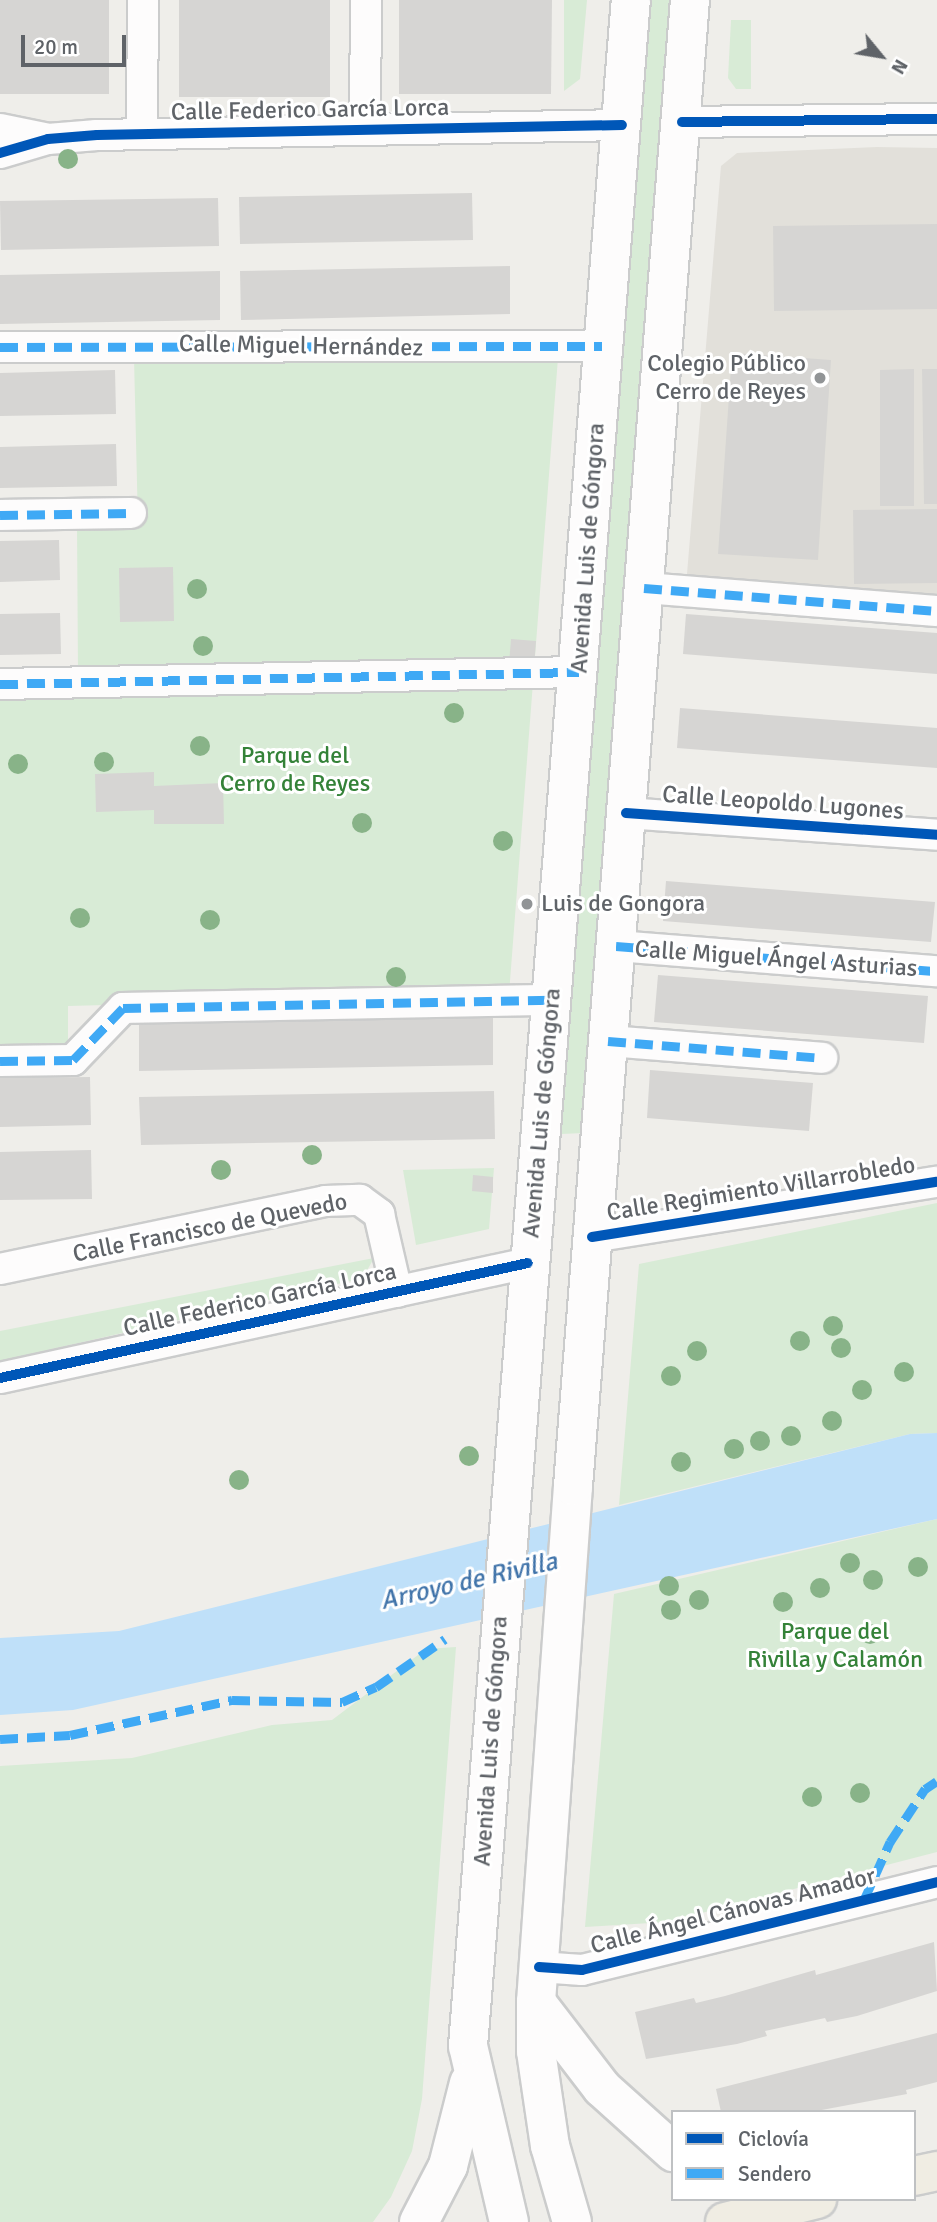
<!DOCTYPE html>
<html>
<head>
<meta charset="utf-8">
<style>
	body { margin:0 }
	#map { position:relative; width:937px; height:2222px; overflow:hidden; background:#efeeea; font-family:Signika,sans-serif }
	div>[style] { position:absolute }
	.education>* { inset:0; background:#e2e0da }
	.green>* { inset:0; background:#d8ebd6 }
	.water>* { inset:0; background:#bfe0f9 }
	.building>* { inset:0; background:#d6d5d3 }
	.roads { filter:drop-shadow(2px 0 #cbcccc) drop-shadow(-2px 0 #cbcccc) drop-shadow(0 2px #cbcccc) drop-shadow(0 -2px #cbcccc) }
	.street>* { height:30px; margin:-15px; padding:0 15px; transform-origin:15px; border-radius:15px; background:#fdfcfc }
	.secondary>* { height:38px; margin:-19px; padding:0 19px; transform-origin:19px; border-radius:19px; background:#fdfcfc }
	.highway>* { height:38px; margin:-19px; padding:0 19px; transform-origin:19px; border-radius:19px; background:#f0ede3 }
	.quiet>* { height:9px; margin-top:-4.5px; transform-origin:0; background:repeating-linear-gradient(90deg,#3fa9f5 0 18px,transparent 0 27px) }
	.cycleway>* { height:10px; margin:-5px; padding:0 5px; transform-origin:5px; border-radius:5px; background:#0057b8 }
	.trees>* { width:20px; height:20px; margin:-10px; border-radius:50%; background:#88b388 }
	.dots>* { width:19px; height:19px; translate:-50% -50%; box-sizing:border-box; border:4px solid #fff; border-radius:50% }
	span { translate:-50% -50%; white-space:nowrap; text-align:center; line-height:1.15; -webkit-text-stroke:6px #fff; paint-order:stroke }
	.street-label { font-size:24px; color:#5f6368 }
	.poi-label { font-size:24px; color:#5f6368 }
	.right { translate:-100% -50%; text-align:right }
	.left { translate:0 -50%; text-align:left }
	.park-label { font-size:24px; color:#348238 }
	.water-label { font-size:26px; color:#4174aa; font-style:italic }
	.legend { position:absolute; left:671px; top:2110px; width:245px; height:91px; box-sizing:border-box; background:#fff; border:2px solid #bfc1c3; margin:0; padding:9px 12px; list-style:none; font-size:21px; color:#5f6368 }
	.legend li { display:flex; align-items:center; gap:14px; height:35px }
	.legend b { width:35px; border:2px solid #bfc1c3 }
	.north { position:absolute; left:846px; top:21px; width:70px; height:70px; -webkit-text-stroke:5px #fff; paint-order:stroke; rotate:120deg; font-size:19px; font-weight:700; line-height:28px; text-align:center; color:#5f6368 }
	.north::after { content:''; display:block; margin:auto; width:24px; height:32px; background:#5f6368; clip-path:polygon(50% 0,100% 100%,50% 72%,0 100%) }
	.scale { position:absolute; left:21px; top:35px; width:105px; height:32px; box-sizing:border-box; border:4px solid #5f6368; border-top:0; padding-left:9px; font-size:21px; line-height:24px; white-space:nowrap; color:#5f6368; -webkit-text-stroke:5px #fff; paint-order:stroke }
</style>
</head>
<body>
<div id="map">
	<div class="education">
		<div style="clip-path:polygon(877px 147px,937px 148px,937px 605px,686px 586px,721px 166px,737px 153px)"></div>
	</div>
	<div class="green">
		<div style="clip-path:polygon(564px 0,587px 0,580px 79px,564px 91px)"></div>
		<div style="clip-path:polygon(648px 0,672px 0,584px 1133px,561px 1134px)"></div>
		<div style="clip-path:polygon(731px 20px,751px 20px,751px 89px,736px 89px,728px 78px)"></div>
		<div style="clip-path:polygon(221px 356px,221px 363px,558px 358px,509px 994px,68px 1006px,68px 1057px,0 1059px,0 695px,78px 674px,77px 526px,138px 524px,134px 358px)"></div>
		<div style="clip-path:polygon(494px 1168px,489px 1229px,416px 1245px,403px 1170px)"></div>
		<div style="clip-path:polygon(937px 1203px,937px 1433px,910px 1434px,619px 1505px,639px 1264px)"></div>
		<div style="clip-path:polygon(374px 1258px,365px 1274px,355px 1280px,0 1361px,0 1331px)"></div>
		<div style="clip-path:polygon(937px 1519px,937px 1852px,667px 1922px,585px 1927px,614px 1594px)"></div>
		<div style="clip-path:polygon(456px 1647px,422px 2099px,412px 2151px,391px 2197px,373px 2222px,0 2222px,0 1766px,132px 1758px,272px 1725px,332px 1720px,426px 1649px)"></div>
	</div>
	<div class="water">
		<div style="clip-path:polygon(937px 1433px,937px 1519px,73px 1710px,0 1715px,0 1638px,119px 1631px,910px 1434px)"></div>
	</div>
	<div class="building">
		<div style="clip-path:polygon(0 0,109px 0,109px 94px,0 94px)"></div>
		<div style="clip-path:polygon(179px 0,330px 0,330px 97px,179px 97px)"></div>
		<div style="clip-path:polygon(399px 0,552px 0,551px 94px,399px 94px)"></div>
		<div style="clip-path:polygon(472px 193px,473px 240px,240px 244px,239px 197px)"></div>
		<div style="clip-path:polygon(218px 198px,219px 246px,1px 250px,0 201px)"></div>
		<div style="clip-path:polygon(937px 224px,937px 309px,774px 311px,773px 226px)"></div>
		<div style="clip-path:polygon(510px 266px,510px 314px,241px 320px,240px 271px)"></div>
		<div style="clip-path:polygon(220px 271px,220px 320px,0 324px,0 275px)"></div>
		<div style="clip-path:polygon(732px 353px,831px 360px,818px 560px,718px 554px)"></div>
		<div style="clip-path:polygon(914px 369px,914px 506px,880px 506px,880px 370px)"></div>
		<div style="clip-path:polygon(922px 369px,937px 369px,937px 504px,924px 504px)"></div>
		<div style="clip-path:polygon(115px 370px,116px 414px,0 416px,0 373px)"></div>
		<div style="clip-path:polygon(116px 444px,117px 486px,0 488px,0 447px)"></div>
		<div style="clip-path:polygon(937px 509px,937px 583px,854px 584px,853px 510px)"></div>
		<div style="clip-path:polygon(59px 540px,60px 580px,0 582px,0 541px)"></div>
		<div style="clip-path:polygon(173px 567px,174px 621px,120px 622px,119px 568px)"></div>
		<div style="clip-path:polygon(60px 613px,61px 654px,0 655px,0 614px)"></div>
		<div style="clip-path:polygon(686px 614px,937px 633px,937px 674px,683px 654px)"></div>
		<div style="clip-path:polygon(511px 639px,536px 641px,534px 667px,509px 664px)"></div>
		<div style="clip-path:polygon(680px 708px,937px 728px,937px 768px,677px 748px)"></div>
		<div style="clip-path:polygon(154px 772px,154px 786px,223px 783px,224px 824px,154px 824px,154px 810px,96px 812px,95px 774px)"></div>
		<div style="clip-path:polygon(666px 881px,935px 902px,931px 942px,663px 921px)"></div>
		<div style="clip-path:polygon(658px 975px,928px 996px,924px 1043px,654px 1022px)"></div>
		<div style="clip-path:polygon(493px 1017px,493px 1065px,139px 1071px,139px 1023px)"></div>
		<div style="clip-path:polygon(650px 1070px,813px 1083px,809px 1131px,647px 1118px)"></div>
		<div style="clip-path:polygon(90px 1077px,91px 1125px,0 1127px,0 1078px)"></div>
		<div style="clip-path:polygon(494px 1091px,495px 1139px,141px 1145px,139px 1097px)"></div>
		<div style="clip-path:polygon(91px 1150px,92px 1199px,0 1200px,0 1152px)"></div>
		<div style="clip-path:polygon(473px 1175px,493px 1177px,493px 1193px,472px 1191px)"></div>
		<div style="clip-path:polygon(934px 1942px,937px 1991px,857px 2016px,827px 2022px,825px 2018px,765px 2031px,767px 2036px,737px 2044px,646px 2059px,635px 2012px,694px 1998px,696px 2003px,725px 1996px,815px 1970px,816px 1975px)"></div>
		<div style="clip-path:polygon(937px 2033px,937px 2082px,906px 2090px,907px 2094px,811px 2112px,721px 2112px,716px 2089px)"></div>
	</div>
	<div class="roads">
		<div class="street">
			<div style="left:682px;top:122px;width:255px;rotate:-0.7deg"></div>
			<div style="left:0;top:129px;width:45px;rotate:11.6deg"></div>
			<div style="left:365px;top:130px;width:130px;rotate:-89.6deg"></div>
			<div style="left:142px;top:134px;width:134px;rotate:-89.6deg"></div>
			<div style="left:0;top:153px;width:50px;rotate:-16.3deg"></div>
			<div style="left:48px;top:139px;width:49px;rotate:-4.7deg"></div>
			<div style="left:97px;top:135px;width:525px;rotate:-1.09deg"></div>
			<div style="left:0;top:347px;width:602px;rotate:-0.1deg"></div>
			<div style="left:0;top:515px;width:131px;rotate:-0.9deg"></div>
			<div style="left:644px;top:588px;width:294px;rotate:4.5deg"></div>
			<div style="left:0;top:684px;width:579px;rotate:-1.19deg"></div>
			<div style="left:626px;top:813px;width:312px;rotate:4deg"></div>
			<div style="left:616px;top:946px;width:322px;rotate:4.5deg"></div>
			<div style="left:608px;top:1041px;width:215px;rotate:4.5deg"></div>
			<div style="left:0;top:1061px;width:73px;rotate:-0.8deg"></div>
			<div style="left:73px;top:1060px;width:72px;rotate:-46.1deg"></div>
			<div style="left:123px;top:1008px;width:429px;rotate:-1.1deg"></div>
			<div style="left:592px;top:1237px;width:349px;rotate:-9.1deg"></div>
			<div style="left:0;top:1269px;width:332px;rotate:-11.8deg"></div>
			<div style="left:325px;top:1201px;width:35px;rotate:-2deg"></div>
			<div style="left:360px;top:1200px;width:24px;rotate:36deg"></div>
			<div style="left:379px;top:1214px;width:80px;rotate:77deg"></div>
			<div style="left:0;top:1378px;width:540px;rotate:-12.29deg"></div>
			<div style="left:539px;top:1967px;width:43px;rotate:4deg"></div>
			<div style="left:582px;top:1970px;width:366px;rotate:-13.9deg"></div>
		</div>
		<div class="secondary">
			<div style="left:536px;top:2002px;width:108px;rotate:52.5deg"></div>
			<div style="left:602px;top:2088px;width:96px;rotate:42deg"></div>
			<div style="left:419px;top:2222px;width:63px;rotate:-62.6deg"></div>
			<div style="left:448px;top:2166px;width:86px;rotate:-75.8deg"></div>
			<div style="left:509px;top:2222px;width:181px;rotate:-103.1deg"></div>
			<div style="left:468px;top:2046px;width:2052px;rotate:-85.45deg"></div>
			<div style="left:572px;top:2222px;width:79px;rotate:-106.1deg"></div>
			<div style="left:550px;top:2146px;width:96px;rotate:-98.4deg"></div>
			<div style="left:536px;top:2051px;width:49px;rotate:-90deg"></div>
			<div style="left:536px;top:2002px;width:517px;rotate:-85.9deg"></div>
			<div style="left:573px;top:1486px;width:1491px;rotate:-85.5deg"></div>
		</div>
		<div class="highway">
			<div style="left:914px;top:2176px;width:24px;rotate:-12deg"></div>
			<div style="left:725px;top:2222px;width:95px;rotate:-14deg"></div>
		</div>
	</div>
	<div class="quiet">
		<div style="left:0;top:347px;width:602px;rotate:-0.1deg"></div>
		<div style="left:0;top:515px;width:131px;rotate:-0.9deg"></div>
		<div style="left:644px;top:588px;width:294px;rotate:4.5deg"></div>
		<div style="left:0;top:684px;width:579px;rotate:-1.19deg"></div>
		<div style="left:616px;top:946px;width:322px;rotate:4.5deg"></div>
		<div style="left:608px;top:1041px;width:215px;rotate:4.5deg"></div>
		<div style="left:0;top:1061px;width:73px;rotate:-0.8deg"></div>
		<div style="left:73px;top:1060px;width:72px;rotate:-46.1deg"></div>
		<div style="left:123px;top:1008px;width:429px;rotate:-1.1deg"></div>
		<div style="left:0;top:1739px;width:70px;rotate:-3.3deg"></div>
		<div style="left:70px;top:1735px;width:166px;rotate:-12.2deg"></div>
		<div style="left:232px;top:1700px;width:110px;rotate:1deg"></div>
		<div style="left:342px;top:1702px;width:37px;rotate:-24deg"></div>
		<div style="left:376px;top:1687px;width:84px;rotate:-34.8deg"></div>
		<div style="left:864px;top:1900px;width:64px;rotate:-65.9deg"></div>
		<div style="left:890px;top:1842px;width:64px;rotate:-56.6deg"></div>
		<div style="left:925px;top:1789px;width:14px;rotate:-34deg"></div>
	</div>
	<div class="cycleway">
		<div style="left:682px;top:122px;width:255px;rotate:-0.7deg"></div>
		<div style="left:0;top:153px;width:50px;rotate:-16.3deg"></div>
		<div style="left:48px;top:139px;width:49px;rotate:-4.7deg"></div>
		<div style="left:97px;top:135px;width:525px;rotate:-1.09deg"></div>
		<div style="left:626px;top:813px;width:312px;rotate:4deg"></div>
		<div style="left:592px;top:1237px;width:349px;rotate:-9.1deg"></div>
		<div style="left:0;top:1378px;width:540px;rotate:-12.29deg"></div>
		<div style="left:539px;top:1967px;width:43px;rotate:4deg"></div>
		<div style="left:582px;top:1970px;width:366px;rotate:-13.9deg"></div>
	</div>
	<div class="trees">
		<div style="left:68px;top:159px"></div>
		<div style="left:197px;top:589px"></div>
		<div style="left:203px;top:646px"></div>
		<div style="left:454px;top:713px"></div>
		<div style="left:200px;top:746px"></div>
		<div style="left:104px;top:762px"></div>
		<div style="left:18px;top:764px"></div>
		<div style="left:362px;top:823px"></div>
		<div style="left:503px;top:841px"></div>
		<div style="left:80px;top:918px"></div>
		<div style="left:210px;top:920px"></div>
		<div style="left:396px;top:977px"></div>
		<div style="left:312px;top:1155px"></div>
		<div style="left:221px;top:1170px"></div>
		<div style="left:833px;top:1326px"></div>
		<div style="left:800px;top:1341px"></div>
		<div style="left:841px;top:1348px"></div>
		<div style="left:697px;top:1351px"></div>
		<div style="left:904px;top:1372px"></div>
		<div style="left:671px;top:1376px"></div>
		<div style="left:862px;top:1390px"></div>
		<div style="left:832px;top:1421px"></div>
		<div style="left:791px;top:1436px"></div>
		<div style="left:760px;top:1441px"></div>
		<div style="left:734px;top:1449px"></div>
		<div style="left:469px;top:1456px"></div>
		<div style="left:681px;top:1462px"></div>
		<div style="left:239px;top:1480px"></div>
		<div style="left:850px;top:1563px"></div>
		<div style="left:918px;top:1567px"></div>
		<div style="left:873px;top:1580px"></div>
		<div style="left:669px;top:1586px"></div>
		<div style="left:820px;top:1588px"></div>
		<div style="left:699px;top:1600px"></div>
		<div style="left:783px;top:1602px"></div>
		<div style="left:671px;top:1610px"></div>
		<div style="left:870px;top:1634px"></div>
		<div style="left:860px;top:1793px"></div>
		<div style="left:812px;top:1797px"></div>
	</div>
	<div class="dots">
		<div style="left:820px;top:378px;background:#919496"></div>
		<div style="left:527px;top:904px;background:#919496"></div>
	</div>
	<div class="street-label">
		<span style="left:310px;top:110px;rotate:-1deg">Calle Federico García Lorca</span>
		<span style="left:301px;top:346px;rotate:1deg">Calle Miguel Hernández</span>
		<span style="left:588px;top:548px;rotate:-86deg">Avenida Luis de Góngora</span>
		<span style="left:783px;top:803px;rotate:4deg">Calle Leopoldo Lugones</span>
		<span style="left:776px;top:959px;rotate:4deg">Calle Miguel Ángel Asturias</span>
		<span style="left:542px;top:1113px;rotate:-85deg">Avenida Luis de Góngora</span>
		<span style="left:761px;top:1189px;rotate:-9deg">Calle Regimiento Villarrobledo</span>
		<span style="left:210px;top:1228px;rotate:-11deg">Calle Francisco de Quevedo</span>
		<span style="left:260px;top:1300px;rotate:-12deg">Calle Federico García Lorca</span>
		<span style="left:491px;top:1741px;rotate:-86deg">Avenida Luis de Góngora</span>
		<span style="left:733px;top:1911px;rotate:-14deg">Calle Ángel Cánovas Amador</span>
	</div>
	<div class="poi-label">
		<span class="right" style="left:806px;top:378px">Colegio Público<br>Cerro de Reyes</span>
		<span class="left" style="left:541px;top:904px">Luis de Gongora</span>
	</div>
	<div class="park-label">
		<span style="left:295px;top:770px">Parque del<br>Cerro de Reyes</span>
		<span style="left:835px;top:1646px">Parque del<br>Rivilla y Calamón</span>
	</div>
	<div class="water-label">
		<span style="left:469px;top:1582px;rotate:-13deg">Arroyo de Rivilla</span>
	</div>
	<ul class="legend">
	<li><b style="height:9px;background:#0057b8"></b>Ciclovía</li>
	<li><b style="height:9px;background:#3fa9f5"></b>Sendero</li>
	</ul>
	<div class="north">N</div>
	<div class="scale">20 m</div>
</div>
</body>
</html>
